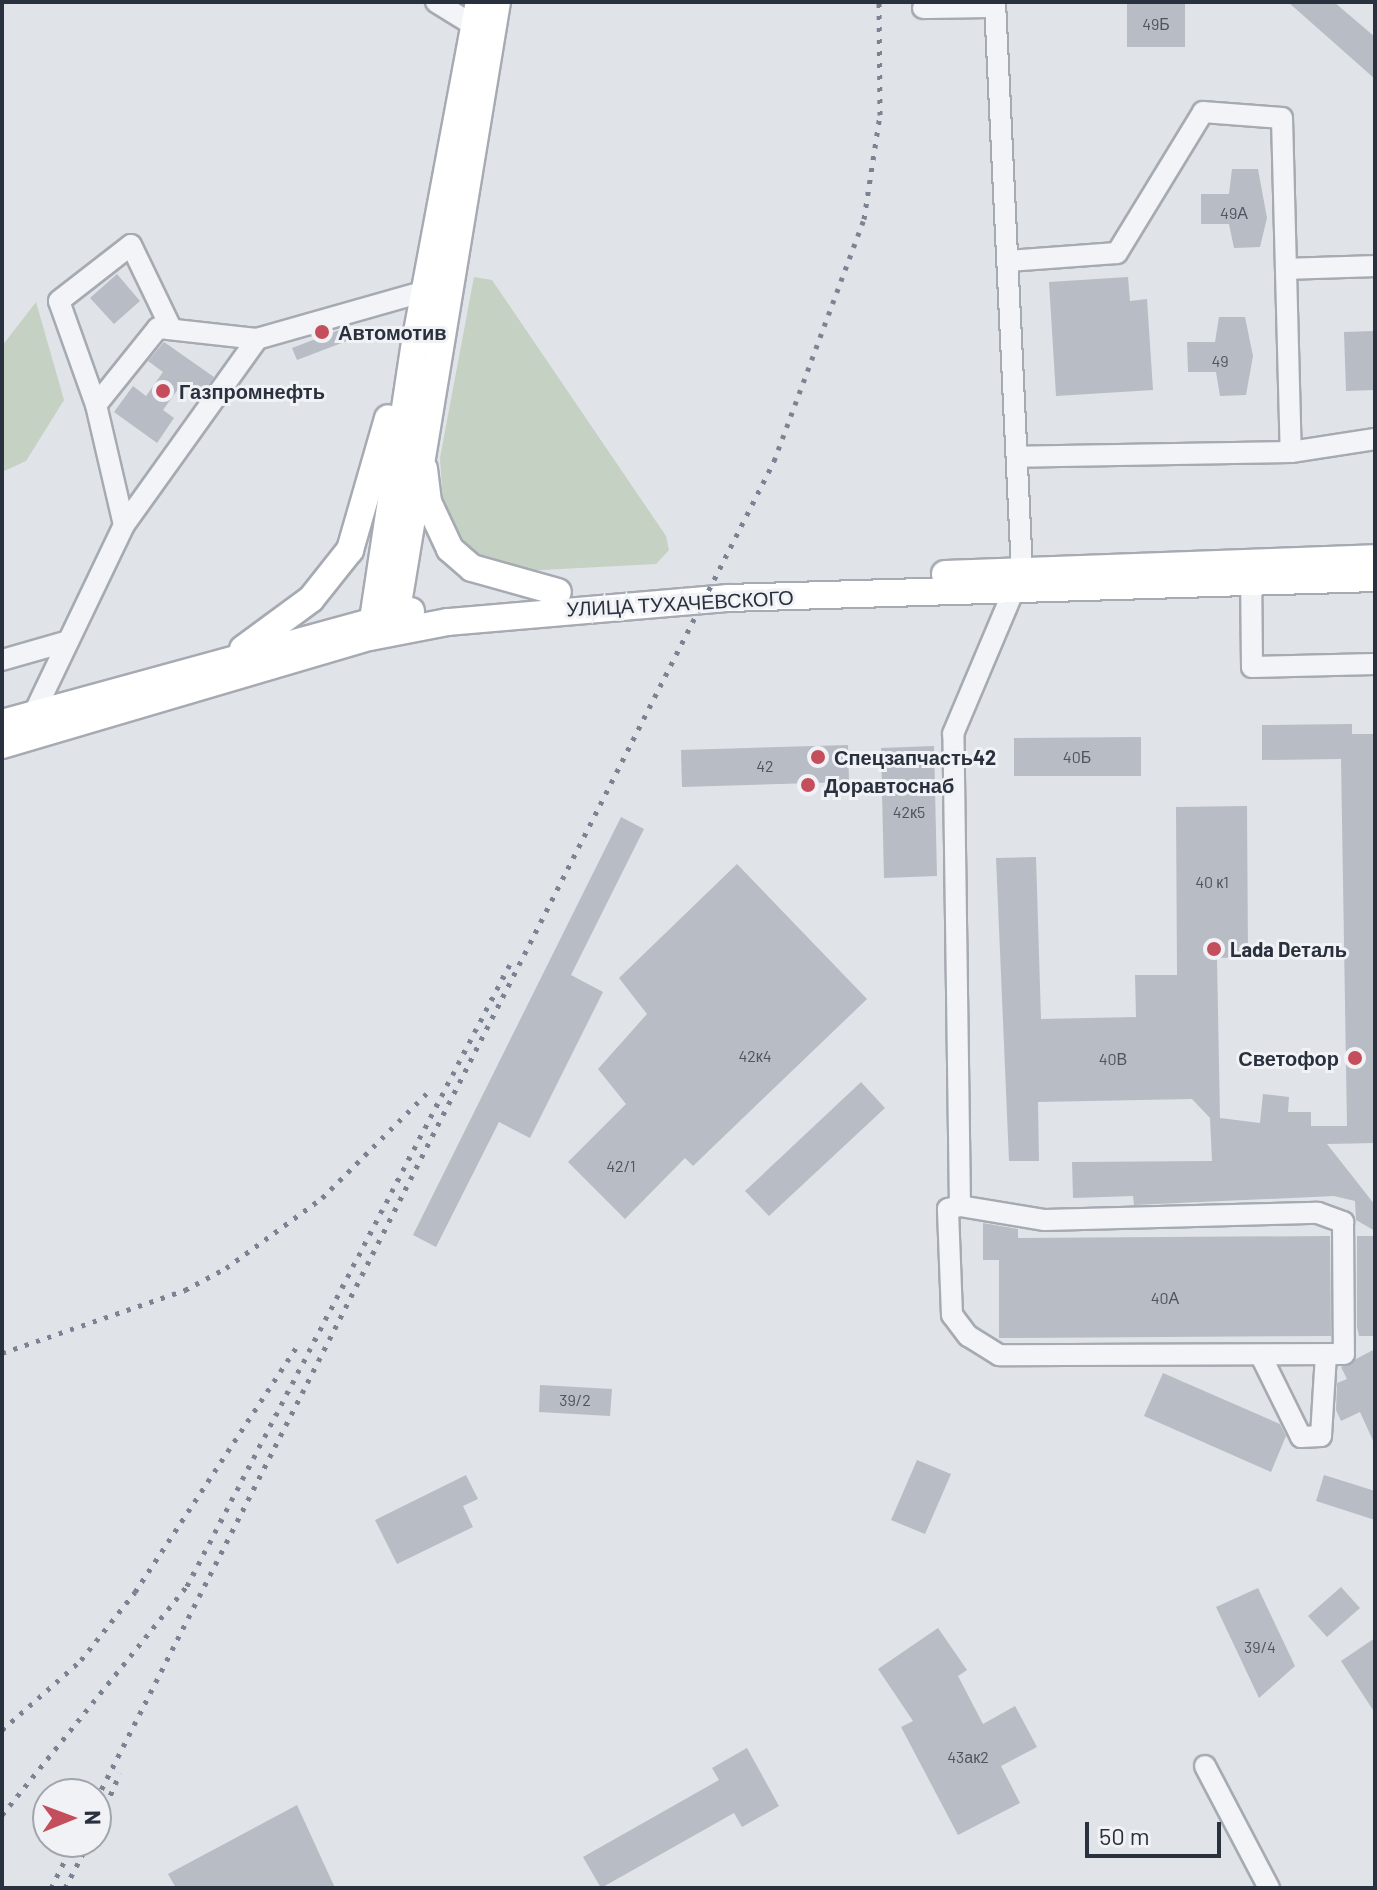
<!DOCTYPE html>
<html>
<head>
<meta charset="utf-8">
<style>
	body { margin:0 }
	#map { position:relative; width:1377px; height:1890px; overflow:hidden; background:#e0e3e8; font-family:Barlow,sans-serif }
	div>[style] { position:absolute }
	.green>* { inset:0; background:#c5d1c2 }
	.building>* { inset:0; background:#b8bcc5 }
	.roads { filter:drop-shadow(2px 0 #a6aab2) drop-shadow(-2px 0 #a6aab2) drop-shadow(0 2px #a6aab2) drop-shadow(0 -2px #a6aab2) }
	.minor>* { height:20px; margin:-10px; padding:0 10px; transform-origin:10px; border-radius:10px; background:#f3f4f7 }
	.major>* { height:26px; margin:-13px; padding:0 13px; transform-origin:13px; border-radius:13px; background:#fff }
	.rail>* { height:5px; margin-top:-2.5px; transform-origin:0; background:repeating-linear-gradient(90deg,#7b8291 0 4px,transparent 0 12px) }
	.dots>* { width:22px; height:22px; translate:-50% -50%; box-sizing:border-box; border:4px solid #f0f2f6; border-radius:50% }
	span { translate:-50% -50%; white-space:nowrap; text-align:center; line-height:1.15; -webkit-text-stroke:6px #f0f2f6; paint-order:stroke }
	.number-label { font-size:16px; color:#4e5460 }
	.number-label span { -webkit-text-stroke-width:0 }
	.poi-label { font-size:20px; color:#2a313e; font-weight:700 }
	.left { translate:0 -50%; text-align:left }
	.right { translate:-100% -50%; text-align:right }
	.street-label { font-size:20px; color:#2a313e }
	.frame { position:absolute; inset:0; border:4px solid #2a313e; pointer-events:none }
	.north { position:absolute; left:32px; top:1778px; width:80px; height:80px; box-sizing:border-box; background:#f0f2f6; border:2px solid #a1a5ac; border-radius:50%; rotate:89deg; font-size:22px; font-weight:700; line-height:32px; text-align:center; color:#2a313e }
	.north::after { content:''; display:block; margin:auto; width:28px; height:36px; background:#c44e5b; clip-path:polygon(50% 0,100% 100%,50% 72%,0 100%) }
	.scale { position:absolute; left:1085px; top:1822px; width:136px; height:36px; box-sizing:border-box; border:4px solid #2a313e; border-top:0; padding-left:10px; font-size:24px; line-height:28px; white-space:nowrap; color:#2a313e; -webkit-text-stroke:6px #f0f2f6; paint-order:stroke }
</style>
</head>
<body>
<div id="map">
	<div class="green">
		<div style="clip-path:polygon(474px 277px,492px 280px,666px 536px,669px 550px,656px 564px,502px 572px,477px 558px,460px 535px,443px 503px,440px 458px)"></div>
		<div style="clip-path:polygon(36px 302px,64px 400px,26px 461px,2px 472px,2px 346px)"></div>
	</div>
	<div class="building">
		<div style="clip-path:polygon(1127px 2px,1185px 2px,1185px 47px,1127px 47px)"></div>
		<div style="clip-path:polygon(1288px 2px,1334px 2px,1375px 37px,1375px 79px)"></div>
		<div style="clip-path:polygon(1232px 169px,1258px 169px,1267px 218px,1260px 247px,1234px 248px,1229px 224px,1201px 224px,1201px 194px,1229px 194px)"></div>
		<div style="clip-path:polygon(117px 274px,140px 301px,114px 324px,90px 298px)"></div>
		<div style="clip-path:polygon(1128px 277px,1130px 301px,1147px 299px,1153px 390px,1056px 396px,1049px 282px)"></div>
		<div style="clip-path:polygon(1219px 317px,1245px 317px,1253px 356px,1246px 395px,1220px 396px,1216px 372px,1188px 372px,1187px 342px,1215px 342px)"></div>
		<div style="clip-path:polygon(347px 327px,352px 339px,297px 360px,292px 348px)"></div>
		<div style="clip-path:polygon(1375px 331px,1375px 390px,1346px 391px,1344px 332px)"></div>
		<div style="clip-path:polygon(164px 342px,214px 377px,199px 398px,181px 385px,163px 410px,174px 418px,157px 443px,114px 412px,133px 386px,146px 396px,163px 372px,148px 361px)"></div>
		<div style="clip-path:polygon(1352px 724px,1352px 734px,1375px 734px,1375px 1143px,1327px 1144px,1375px 1205px,1375px 1231px,1356px 1220px,1355px 1201px,1334px 1196px,1134px 1205px,1133px 1196px,1073px 1198px,1072px 1162px,1212px 1161px,1210px 1118px,1192px 1099px,1038px 1102px,1039px 1161px,1009px 1161px,996px 858px,1036px 857px,1041px 1019px,1136px 1017px,1135px 975px,1177px 975px,1176px 807px,1247px 806px,1248px 957px,1217px 958px,1220px 1118px,1260px 1123px,1263px 1094px,1289px 1097px,1288px 1112px,1311px 1112px,1311px 1126px,1347px 1126px,1341px 759px,1262px 760px,1262px 725px)"></div>
		<div style="clip-path:polygon(1141px 737px,1141px 776px,1014px 776px,1014px 738px)"></div>
		<div style="clip-path:polygon(848px 745px,849px 782px,682px 787px,681px 750px)"></div>
		<div style="clip-path:polygon(934px 746px,937px 876px,884px 878px,881px 748px)"></div>
		<div style="clip-path:polygon(621px 817px,644px 829px,571px 975px,603px 992px,530px 1138px,499px 1122px,436px 1247px,413px 1235px)"></div>
		<div style="clip-path:polygon(737px 864px,867px 999px,693px 1166px,685px 1158px,625px 1219px,568px 1162px,626px 1104px,598px 1069px,647px 1014px,619px 978px)"></div>
		<div style="clip-path:polygon(861px 1082px,885px 1108px,769px 1216px,745px 1191px)"></div>
		<div style="clip-path:polygon(983px 1223px,1018px 1229px,1018px 1238px,1330px 1236px,1331px 1336px,999px 1338px,999px 1260px,983px 1260px)"></div>
		<div style="clip-path:polygon(1357px 1236px,1375px 1236px,1375px 1336px,1359px 1336px,1357px 1327px)"></div>
		<div style="clip-path:polygon(1375px 1349px,1375px 1445px,1360px 1412px,1341px 1421px,1336px 1410px,1337px 1383px,1347px 1379px,1341px 1367px)"></div>
		<div style="clip-path:polygon(1163px 1373px,1280px 1424px,1286px 1436px,1271px 1472px,1144px 1416px)"></div>
		<div style="clip-path:polygon(540px 1385px,612px 1389px,610px 1416px,539px 1412px)"></div>
		<div style="clip-path:polygon(917px 1460px,951px 1474px,925px 1534px,891px 1520px)"></div>
		<div style="clip-path:polygon(466px 1475px,478px 1499px,463px 1506px,473px 1527px,397px 1564px,375px 1520px)"></div>
		<div style="clip-path:polygon(1324px 1475px,1375px 1491px,1375px 1520px,1316px 1501px)"></div>
		<div style="clip-path:polygon(1341px 1587px,1360px 1608px,1327px 1637px,1308px 1616px)"></div>
		<div style="clip-path:polygon(1258px 1588px,1295px 1666px,1259px 1698px,1216px 1607px)"></div>
		<div style="clip-path:polygon(938px 1628px,967px 1670px,958px 1676px,983px 1724px,1015px 1706px,1037px 1747px,1001px 1766px,1020px 1803px,958px 1835px,901px 1727px,913px 1721px,878px 1669px)"></div>
		<div style="clip-path:polygon(1375px 1638px,1375px 1713px,1341px 1661px)"></div>
		<div style="clip-path:polygon(747px 1748px,779px 1806px,742px 1827px,734px 1813px,601px 1888px,583px 1857px,719px 1780px,712px 1768px)"></div>
		<div style="clip-path:polygon(297px 1805px,335px 1888px,176px 1888px,168px 1874px)"></div>
	</div>
	<div class="roads">
		<div class="minor">
			<div style="left:436px;top:2px;width:59px;rotate:31.8deg"></div>
			<div style="left:923px;top:8px;width:72px;rotate:-0.8deg"></div>
			<div style="left:1008px;top:261px;width:109px;rotate:-4.2deg"></div>
			<div style="left:1117px;top:253px;width:165px;rotate:-58.6deg"></div>
			<div style="left:1203px;top:112px;width:79px;rotate:4.3deg"></div>
			<div style="left:1282px;top:118px;width:334px;rotate:88.5deg"></div>
			<div style="left:1291px;top:452px;width:274px;rotate:179deg"></div>
			<div style="left:1286px;top:269px;width:89px;rotate:-1.9deg"></div>
			<div style="left:96px;top:405px;width:110px;rotate:-109.6deg"></div>
			<div style="left:59px;top:301px;width:91px;rotate:-37.9deg"></div>
			<div style="left:131px;top:245px;width:92px;rotate:64.3deg"></div>
			<div style="left:1291px;top:452px;width:85px;rotate:-8.8deg"></div>
			<div style="left:124px;top:525px;width:123px;rotate:-103.1deg"></div>
			<div style="left:96px;top:405px;width:99px;rotate:-51.2deg"></div>
			<div style="left:158px;top:328px;width:100px;rotate:6.3deg"></div>
			<div style="left:1251px;top:570px;width:97px;rotate:89.4deg"></div>
			<div style="left:1252px;top:667px;width:123px;rotate:-1.4deg"></div>
			<div style="left:2px;top:660px;width:66px;rotate:-15.9deg"></div>
			<div style="left:34px;top:713px;width:208px;rotate:-64.4deg"></div>
			<div style="left:124px;top:525px;width:229px;rotate:-54.4deg"></div>
			<div style="left:257px;top:339px;width:175px;rotate:-15.9deg"></div>
			<div style="left:960px;top:1206px;width:472px;rotate:-90.8deg"></div>
			<div style="left:953px;top:734px;width:177px;rotate:-67.1deg"></div>
			<div style="left:1022px;top:571px;width:570px;rotate:-92.72deg"></div>
			<div style="left:960px;top:1206px;width:86px;rotate:9.4deg"></div>
			<div style="left:1045px;top:1220px;width:273px;rotate:-1.5deg"></div>
			<div style="left:1318px;top:1213px;width:27px;rotate:20deg"></div>
			<div style="left:1343px;top:1222px;width:132px;rotate:89.6deg"></div>
			<div style="left:1344px;top:1354px;width:345px;rotate:179.8deg"></div>
			<div style="left:999px;top:1355px;width:36px;rotate:-148deg"></div>
			<div style="left:968px;top:1336px;width:26px;rotate:-127deg"></div>
			<div style="left:952px;top:1315px;width:106px;rotate:-92.2deg"></div>
			<div style="left:948px;top:1209px;width:12px;rotate:-14deg"></div>
			<div style="left:1262px;top:1358px;width:88px;rotate:63.7deg"></div>
			<div style="left:1301px;top:1437px;width:20px;rotate:-3deg"></div>
			<div style="left:1321px;top:1436px;width:81px;rotate:-86.5deg"></div>
			<div style="left:1205px;top:1766px;width:138px;rotate:62.3deg"></div>
		</div>
		<div class="major">
			<div style="left:424px;top:469px;width:33px;rotate:83deg"></div>
			<div style="left:428px;top:502px;width:52px;rotate:64.9deg"></div>
			<div style="left:450px;top:549px;width:29px;rotate:41deg"></div>
			<div style="left:472px;top:568px;width:89px;rotate:15.6deg"></div>
			<div style="left:945px;top:574px;width:430px;rotate:-2.1deg"></div>
			<div style="left:394px;top:628px;width:634px;rotate:-80.66deg"></div>
			<div style="left:371px;top:633px;width:293px;rotate:-81.4deg"></div>
			<div style="left:415px;top:343px;width:347px;rotate:-79.4deg"></div>
			<div style="left:243px;top:649px;width:84px;rotate:-36.3deg"></div>
			<div style="left:311px;top:599px;width:63px;rotate:-51.5deg"></div>
			<div style="left:350px;top:550px;width:137px;rotate:-73.9deg"></div>
			<div style="left:2px;top:723px;width:424px;rotate:-15.3deg"></div>
			<div style="left:2px;top:745px;width:384px;rotate:-16.4deg"></div>
			<div style="left:370px;top:637px;width:79px;rotate:-10.9deg"></div>
			<div style="left:448px;top:622px;width:281px;rotate:-4.9deg"></div>
			<div style="left:728px;top:598px;width:647px;rotate:-1.77deg"></div>
		</div>
	</div>
	<div class="rail">
		<div style="left:2px;top:1353px;width:194px;rotate:-19deg"></div>
		<div style="left:185px;top:1290px;width:47px;rotate:-28.2deg"></div>
		<div style="left:226px;top:1268px;width:119px;rotate:-36.1deg"></div>
		<div style="left:322px;top:1198px;width:156px;rotate:-45deg"></div>
		<div style="left:2px;top:1730px;width:106px;rotate:-41.5deg"></div>
		<div style="left:81px;top:1660px;width:87px;rotate:-51.5deg"></div>
		<div style="left:135px;top:1592px;width:296px;rotate:-56.6deg"></div>
		<div style="left:96px;top:1800px;width:1501px;rotate:-63.14deg"></div>
		<div style="left:774px;top:461px;width:258px;rotate:-69.6deg"></div>
		<div style="left:864px;top:219px;width:105px;rotate:-81.3deg"></div>
		<div style="left:880px;top:115px;width:113px;rotate:-90.5deg"></div>
		<div style="left:2px;top:1815px;width:294px;rotate:-51.1deg"></div>
		<div style="left:187px;top:1586px;width:705px;rotate:-62.56deg"></div>
		<div style="left:96px;top:1828px;width:60px;rotate:-66.4deg"></div>
		<div style="left:51px;top:1888px;width:51px;rotate:-63.4deg"></div>
		<div style="left:65px;top:1888px;width:52px;rotate:-62.4deg"></div>
	</div>
	<div class="dots">
		<div style="left:322px;top:332px;background:#c44e5b"></div>
		<div style="left:163px;top:391px;background:#c44e5b"></div>
		<div style="left:818px;top:757px;background:#c44e5b"></div>
		<div style="left:808px;top:785px;background:#c44e5b"></div>
		<div style="left:1214px;top:949px;background:#c44e5b"></div>
		<div style="left:1355px;top:1058px;background:#c44e5b"></div>
	</div>
	<div class="number-label">
		<span style="left:1156px;top:24px">49Б</span>
		<span style="left:1234px;top:213px">49А</span>
		<span style="left:1220px;top:361px">49</span>
		<span style="left:1077px;top:757px">40Б</span>
		<span style="left:765px;top:766px">42</span>
		<span style="left:909px;top:812px">42к5</span>
		<span style="left:1212px;top:882px">40 к1</span>
		<span style="left:755px;top:1056px">42к4</span>
		<span style="left:1113px;top:1059px">40В</span>
		<span style="left:621px;top:1166px">42/1</span>
		<span style="left:1165px;top:1298px">40А</span>
		<span style="left:575px;top:1400px">39/2</span>
		<span style="left:1260px;top:1647px">39/4</span>
		<span style="left:968px;top:1757px">43ак2</span>
	</div>
	<div class="poi-label">
		<span class="left" style="left:338px;top:332px">Автомотив</span>
		<span class="left" style="left:179px;top:391px">Газпромнефть</span>
		<span class="left" style="left:834px;top:757px">Спецзапчасть42</span>
		<span class="left" style="left:824px;top:785px">Доравтоснаб</span>
		<span class="left" style="left:1230px;top:949px">Lada Dеталь</span>
		<span class="right" style="left:1339px;top:1058px">Светофор</span>
	</div>
	<div class="street-label">
		<span style="left:680px;top:603px;rotate:-3deg">УЛИЦА ТУХАЧЕВСКОГО</span>
	</div>
	<div class="frame"></div>
	<div class="north">N</div>
	<div class="scale">50 m</div>
</div>
</body>
</html>
